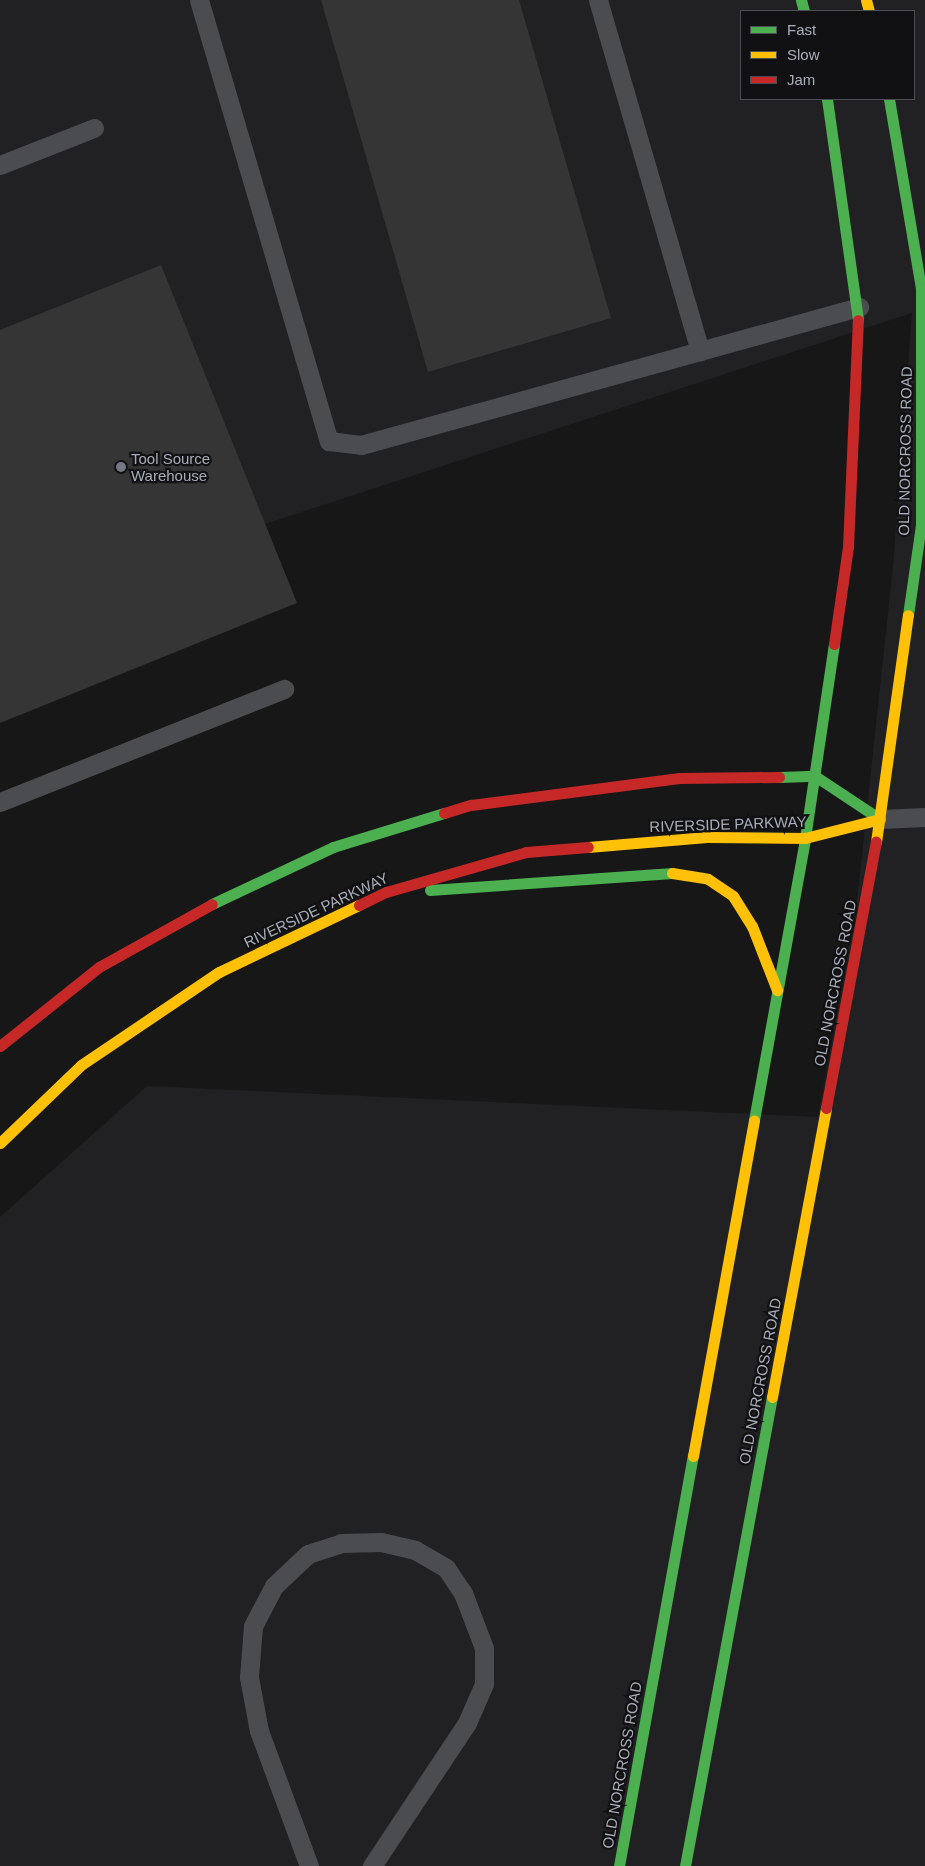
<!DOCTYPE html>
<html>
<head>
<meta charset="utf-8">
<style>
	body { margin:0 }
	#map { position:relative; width:925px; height:1866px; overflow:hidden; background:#171717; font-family:Arial,sans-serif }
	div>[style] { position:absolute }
	.built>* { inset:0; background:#212123 }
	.building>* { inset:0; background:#353536 }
	.lane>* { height:19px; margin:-9.5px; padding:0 9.5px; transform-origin:9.5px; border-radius:9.5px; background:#4b4c50 }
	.fast>* { height:11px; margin:-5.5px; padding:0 5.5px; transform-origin:5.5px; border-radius:5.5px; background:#4caf50 }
	.slow>* { height:11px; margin:-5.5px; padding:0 5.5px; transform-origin:5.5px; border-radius:5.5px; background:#ffc107 }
	.jam>* { height:11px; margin:-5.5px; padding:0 5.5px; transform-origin:5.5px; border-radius:5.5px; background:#c62828 }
	.dots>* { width:14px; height:14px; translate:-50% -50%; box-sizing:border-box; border:2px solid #111113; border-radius:50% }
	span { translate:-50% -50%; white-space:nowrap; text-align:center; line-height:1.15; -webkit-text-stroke:4.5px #111113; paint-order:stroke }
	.street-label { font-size:15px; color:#a8adb8 }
	.poi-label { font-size:15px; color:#a8adb8 }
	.left { translate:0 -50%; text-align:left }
	.legend { position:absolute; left:740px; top:10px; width:175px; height:90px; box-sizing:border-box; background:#111113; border:1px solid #4d4f55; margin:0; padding:6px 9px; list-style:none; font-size:15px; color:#a8adb8 }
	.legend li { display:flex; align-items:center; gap:10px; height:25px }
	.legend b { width:25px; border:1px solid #4d4f55 }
</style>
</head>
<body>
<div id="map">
	<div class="built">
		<div style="clip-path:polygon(evenodd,0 0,925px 0,925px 1866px,0 1866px,0 1217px,147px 1086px,818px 1117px,856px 911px,893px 566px,912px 313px,50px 594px,0 474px,0 0,741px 11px,914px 11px,914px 99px,741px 99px,741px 11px)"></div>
	</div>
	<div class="building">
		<div style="clip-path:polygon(321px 0,519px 0,611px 318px,428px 372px)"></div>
		<div style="clip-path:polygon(161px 265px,297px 603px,0 723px,0 330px)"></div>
	</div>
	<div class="lane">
		<div style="left:199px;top:0;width:460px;rotate:73.6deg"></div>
		<div style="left:329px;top:441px;width:32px;rotate:7deg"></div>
		<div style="left:361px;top:445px;width:517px;rotate:-15.49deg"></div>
		<div style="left:598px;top:0;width:366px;rotate:73.8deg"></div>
		<div style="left:0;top:165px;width:101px;rotate:-21.5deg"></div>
		<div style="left:0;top:802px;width:306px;rotate:-21.7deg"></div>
		<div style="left:880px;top:819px;width:45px;rotate:-2.5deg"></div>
		<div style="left:309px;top:1866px;width:144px;rotate:-110.3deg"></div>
		<div style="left:259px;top:1731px;width:55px;rotate:-100.5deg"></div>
		<div style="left:249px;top:1677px;width:51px;rotate:-85.5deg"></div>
		<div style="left:253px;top:1626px;width:45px;rotate:-62.3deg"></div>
		<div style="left:274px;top:1586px;width:47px;rotate:-43.3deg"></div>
		<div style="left:308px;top:1554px;width:35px;rotate:-18deg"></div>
		<div style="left:341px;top:1543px;width:40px;rotate:-1.4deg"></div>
		<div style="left:381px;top:1542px;width:35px;rotate:13deg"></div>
		<div style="left:415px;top:1550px;width:36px;rotate:30deg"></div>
		<div style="left:446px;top:1568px;width:30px;rotate:56deg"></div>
		<div style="left:463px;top:1593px;width:59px;rotate:69.1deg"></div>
		<div style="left:484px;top:1648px;width:36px;rotate:90deg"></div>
		<div style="left:484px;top:1684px;width:43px;rotate:113.6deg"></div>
		<div style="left:467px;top:1723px;width:172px;rotate:123.6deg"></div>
	</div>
	<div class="fast">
		<div style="left:801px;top:0;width:11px;rotate:75deg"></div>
		<div style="left:827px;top:99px;width:223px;rotate:82deg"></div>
		<div style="left:889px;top:99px;width:192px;rotate:80.4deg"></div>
		<div style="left:921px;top:288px;width:237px;rotate:90deg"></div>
		<div style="left:921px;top:525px;width:91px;rotate:98.2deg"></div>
		<div style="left:779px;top:777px;width:36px;rotate:-2deg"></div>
		<div style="left:815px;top:776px;width:78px;rotate:33.5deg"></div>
		<div style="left:430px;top:890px;width:243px;rotate:-4deg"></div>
		<div style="left:212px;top:904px;width:134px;rotate:-25.2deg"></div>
		<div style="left:333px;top:847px;width:116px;rotate:-17deg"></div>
		<div style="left:754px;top:1120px;width:287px;rotate:-79.7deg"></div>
		<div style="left:805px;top:838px;width:196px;rotate:-81.5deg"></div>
		<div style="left:619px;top:1866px;width:417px;rotate:-79.8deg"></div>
		<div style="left:685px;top:1866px;width:477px;rotate:-79.5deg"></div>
	</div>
	<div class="slow">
		<div style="left:866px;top:0;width:11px;rotate:75deg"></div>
		<div style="left:876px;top:842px;width:229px;rotate:-82deg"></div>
		<div style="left:588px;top:847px;width:119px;rotate:-4.8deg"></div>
		<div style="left:707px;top:837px;width:98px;rotate:0.6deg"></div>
		<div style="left:805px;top:838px;width:77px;rotate:-14.2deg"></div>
		<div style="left:672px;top:873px;width:36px;rotate:9deg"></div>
		<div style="left:708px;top:879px;width:30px;rotate:34deg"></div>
		<div style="left:733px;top:896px;width:36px;rotate:58deg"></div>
		<div style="left:752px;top:926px;width:69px;rotate:68.7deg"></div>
		<div style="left:0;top:1143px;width:112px;rotate:-43.9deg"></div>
		<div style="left:81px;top:1065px;width:166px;rotate:-34deg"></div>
		<div style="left:219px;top:972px;width:155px;rotate:-25.6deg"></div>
		<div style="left:772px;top:1397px;width:294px;rotate:-79.4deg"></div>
		<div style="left:693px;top:1456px;width:341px;rotate:-79.7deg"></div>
	</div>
	<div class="jam">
		<div style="left:834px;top:644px;width:98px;rotate:-81.8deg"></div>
		<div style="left:848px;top:547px;width:227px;rotate:-87.5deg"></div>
		<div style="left:444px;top:813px;width:28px;rotate:-17deg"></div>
		<div style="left:471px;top:805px;width:210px;rotate:-7.4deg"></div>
		<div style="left:679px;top:778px;width:100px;rotate:-0.6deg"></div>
		<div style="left:359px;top:905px;width:30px;rotate:-26deg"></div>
		<div style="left:386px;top:892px;width:146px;rotate:-15.9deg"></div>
		<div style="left:526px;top:852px;width:62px;rotate:-4.6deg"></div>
		<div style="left:0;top:1046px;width:127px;rotate:-38.6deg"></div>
		<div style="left:99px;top:967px;width:129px;rotate:-29.1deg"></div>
		<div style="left:826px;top:1108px;width:271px;rotate:-79.4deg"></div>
	</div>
	<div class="dots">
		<div style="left:121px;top:467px;background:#757880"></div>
	</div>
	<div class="street-label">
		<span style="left:905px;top:451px;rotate:-89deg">OLD NORCROSS ROAD</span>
		<span style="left:728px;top:824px;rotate:-2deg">RIVERSIDE PARKWAY</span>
		<span style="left:316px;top:910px;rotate:-25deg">RIVERSIDE PARKWAY</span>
		<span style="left:835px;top:983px;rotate:-79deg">OLD NORCROSS ROAD</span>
		<span style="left:760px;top:1381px;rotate:-79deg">OLD NORCROSS ROAD</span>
		<span style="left:622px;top:1765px;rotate:-80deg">OLD NORCROSS ROAD</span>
	</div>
	<div class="poi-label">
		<span class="left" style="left:131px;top:467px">Tool Source<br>Warehouse</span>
	</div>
	<ul class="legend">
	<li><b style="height:6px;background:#4caf50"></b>Fast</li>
	<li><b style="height:6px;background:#ffc107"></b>Slow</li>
	<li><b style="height:6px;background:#c62828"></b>Jam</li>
	</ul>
</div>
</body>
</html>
